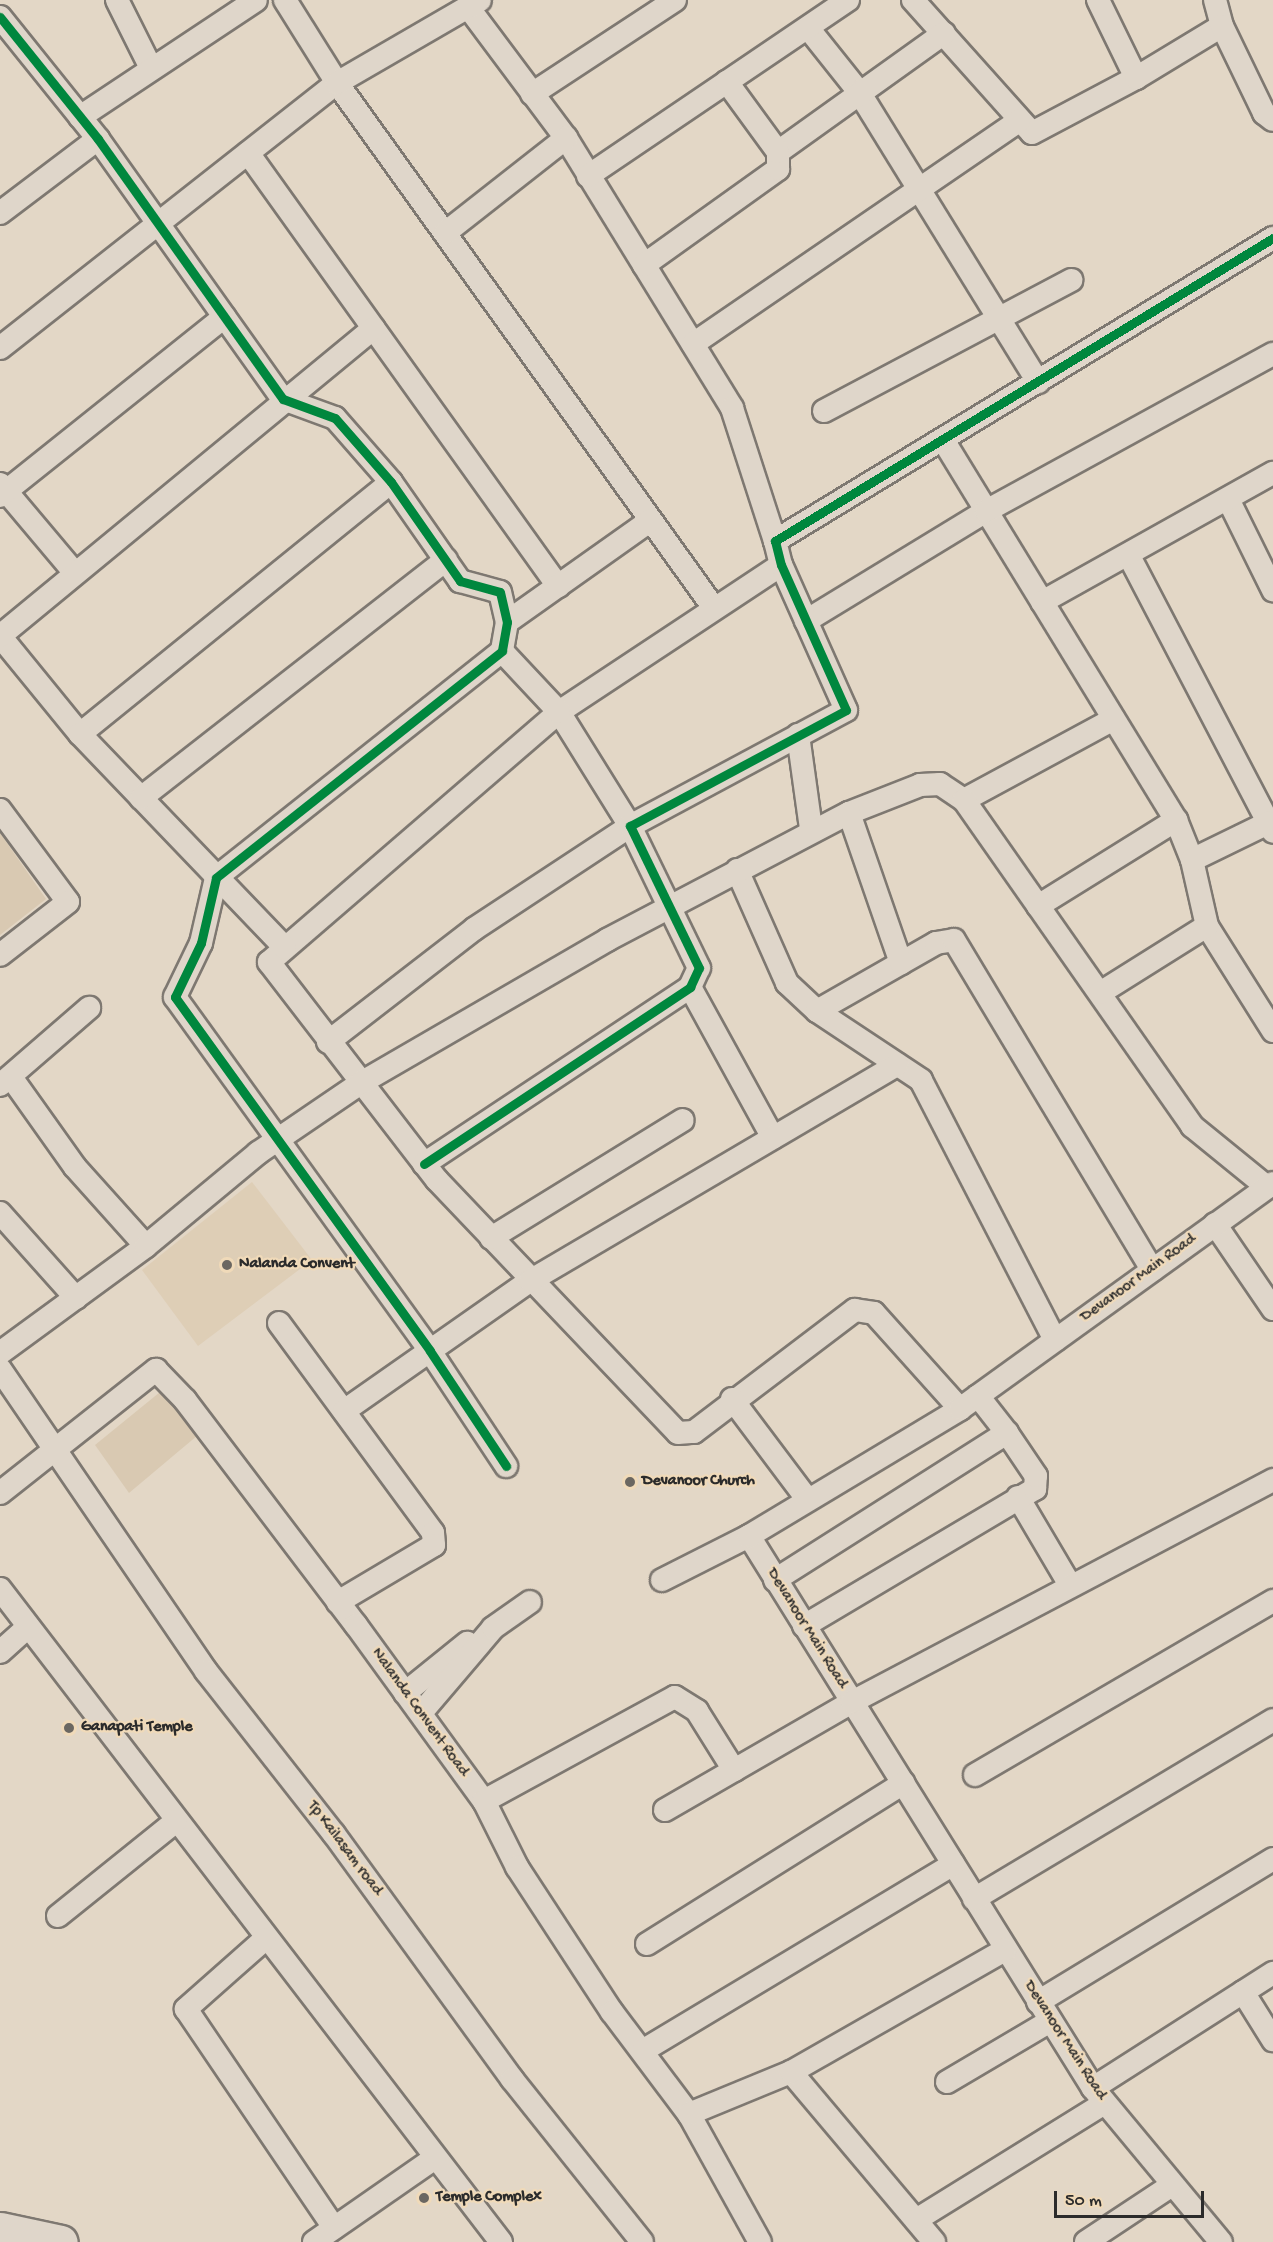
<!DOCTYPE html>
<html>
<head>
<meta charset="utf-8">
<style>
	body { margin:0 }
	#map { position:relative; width:1273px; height:2242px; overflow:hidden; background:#e3d7c6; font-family:"Gochi Hand",sans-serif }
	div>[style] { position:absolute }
	.built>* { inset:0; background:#deceb6 }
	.green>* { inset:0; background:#d9c9b2 }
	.roads { filter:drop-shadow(2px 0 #7e7871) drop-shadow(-2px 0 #7e7871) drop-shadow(0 2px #7e7871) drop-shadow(0 -2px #7e7871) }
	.street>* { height:22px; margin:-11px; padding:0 11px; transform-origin:11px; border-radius:11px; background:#dfd6ca }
	.secondary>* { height:33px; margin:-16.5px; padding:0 16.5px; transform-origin:16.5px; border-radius:16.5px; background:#dfd6ca }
	.cycleway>* { height:9px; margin:-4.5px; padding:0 4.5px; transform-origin:4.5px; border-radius:4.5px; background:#00873e }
	.dots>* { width:16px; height:16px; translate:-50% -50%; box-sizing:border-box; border:3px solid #f0dab9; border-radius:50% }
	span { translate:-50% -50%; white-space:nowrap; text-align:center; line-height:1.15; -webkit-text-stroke:4.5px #f0dab9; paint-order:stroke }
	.poi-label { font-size:16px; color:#2b2b2b; font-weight:700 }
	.left { translate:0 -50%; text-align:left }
	.street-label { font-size:16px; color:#2b2b2b }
	.scale { position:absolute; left:1054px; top:2191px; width:150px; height:27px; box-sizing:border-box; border:3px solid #2b2b2b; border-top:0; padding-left:8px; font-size:18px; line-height:21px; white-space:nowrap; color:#2b2b2b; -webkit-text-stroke:4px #f0dab9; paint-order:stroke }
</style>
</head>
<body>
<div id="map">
	<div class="built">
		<div style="clip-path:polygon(252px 1182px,312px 1260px,198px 1346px,142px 1270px)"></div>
	</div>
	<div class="green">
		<div style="clip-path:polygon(0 833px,46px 899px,0 935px)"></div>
		<div style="clip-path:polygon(165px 1388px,198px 1435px,129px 1493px,95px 1445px)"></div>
	</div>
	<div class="roads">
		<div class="street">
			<div style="left:117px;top:0;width:76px;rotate:63.4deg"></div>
			<div style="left:285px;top:0;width:98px;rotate:57.9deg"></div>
			<div style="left:337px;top:83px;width:646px;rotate:54.32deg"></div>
			<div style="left:913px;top:0;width:178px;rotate:48.2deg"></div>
			<div style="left:1032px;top:133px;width:118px;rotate:-27.9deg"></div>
			<div style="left:1098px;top:0;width:87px;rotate:64deg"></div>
			<div style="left:1136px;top:78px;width:100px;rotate:-31.2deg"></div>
			<div style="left:1222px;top:26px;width:27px;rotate:-105deg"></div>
			<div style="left:468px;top:7px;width:164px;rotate:53.2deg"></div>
			<div style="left:566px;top:138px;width:317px;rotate:58.4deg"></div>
			<div style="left:732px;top:408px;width:140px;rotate:72.1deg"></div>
			<div style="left:0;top:17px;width:156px;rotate:51.2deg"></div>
			<div style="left:98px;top:139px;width:319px;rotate:54.6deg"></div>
			<div style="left:283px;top:399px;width:55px;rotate:20.1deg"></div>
			<div style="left:335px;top:418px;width:85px;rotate:48.8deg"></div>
			<div style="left:391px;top:482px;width:121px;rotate:55.1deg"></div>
			<div style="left:460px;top:581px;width:41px;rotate:15.4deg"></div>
			<div style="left:500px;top:592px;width:31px;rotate:77deg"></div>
			<div style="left:507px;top:622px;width:29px;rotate:100deg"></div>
			<div style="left:502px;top:651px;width:365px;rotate:141.6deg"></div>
			<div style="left:216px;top:878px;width:67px;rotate:103deg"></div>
			<div style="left:201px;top:943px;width:60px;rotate:115.7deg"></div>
			<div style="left:175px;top:997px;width:436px;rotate:54.2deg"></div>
			<div style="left:430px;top:1351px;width:138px;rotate:56.5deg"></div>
			<div style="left:1222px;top:26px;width:97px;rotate:64.2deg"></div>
			<div style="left:1264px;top:113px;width:11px;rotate:38deg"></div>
			<div style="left:808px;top:28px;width:82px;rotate:51.4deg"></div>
			<div style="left:859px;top:92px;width:341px;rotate:58.3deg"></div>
			<div style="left:532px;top:94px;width:171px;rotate:-33.3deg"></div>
			<div style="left:80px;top:117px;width:211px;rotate:-33.6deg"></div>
			<div style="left:778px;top:152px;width:204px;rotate:-35.6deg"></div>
			<div style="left:248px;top:153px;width:533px;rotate:54.4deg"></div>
			<div style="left:588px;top:176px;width:314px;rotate:-34.1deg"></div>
			<div style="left:0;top:213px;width:123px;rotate:-37.1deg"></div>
			<div style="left:445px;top:233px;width:154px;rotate:-38.1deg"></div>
			<div style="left:644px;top:265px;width:165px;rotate:-35.6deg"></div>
			<div style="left:778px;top:169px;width:17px;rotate:-90deg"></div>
			<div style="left:778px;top:152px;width:87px;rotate:-126.1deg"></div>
			<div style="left:693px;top:344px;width:395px;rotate:-34.4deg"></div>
			<div style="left:0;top:348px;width:429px;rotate:-38.2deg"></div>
			<div style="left:337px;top:83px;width:165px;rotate:-30.1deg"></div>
			<div style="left:824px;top:411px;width:280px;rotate:-27.9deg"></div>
			<div style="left:943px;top:440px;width:446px;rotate:58.5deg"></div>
			<div style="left:1176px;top:820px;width:43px;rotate:68.2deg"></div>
			<div style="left:1192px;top:860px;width:68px;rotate:77.2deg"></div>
			<div style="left:1207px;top:926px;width:124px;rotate:57.8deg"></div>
			<div style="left:0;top:484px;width:116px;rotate:49.9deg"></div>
			<div style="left:0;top:496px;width:287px;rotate:-38.6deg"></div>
			<div style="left:1228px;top:499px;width:102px;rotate:63.7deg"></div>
			<div style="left:1129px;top:556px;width:311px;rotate:62.4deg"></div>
			<div style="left:781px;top:565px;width:266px;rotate:146.5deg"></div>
			<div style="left:559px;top:712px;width:383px;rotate:139.2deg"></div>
			<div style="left:269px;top:962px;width:275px;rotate:52.4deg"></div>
			<div style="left:437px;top:1180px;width:349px;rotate:46.4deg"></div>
			<div style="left:678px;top:1433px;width:16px;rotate:-4deg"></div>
			<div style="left:694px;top:1432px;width:202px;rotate:-37.2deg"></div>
			<div style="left:855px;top:1310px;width:19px;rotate:9deg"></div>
			<div style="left:874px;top:1313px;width:129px;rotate:48.1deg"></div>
			<div style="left:1042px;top:602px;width:265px;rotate:-29.2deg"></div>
			<div style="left:806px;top:621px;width:211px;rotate:-31.4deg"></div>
			<div style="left:986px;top:511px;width:327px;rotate:-28.7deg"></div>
			<div style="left:507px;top:622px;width:176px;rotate:-35.3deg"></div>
			<div style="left:0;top:636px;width:127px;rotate:50.8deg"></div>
			<div style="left:80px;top:734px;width:400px;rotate:-39deg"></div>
			<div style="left:0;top:636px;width:484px;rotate:-39.5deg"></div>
			<div style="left:80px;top:734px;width:296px;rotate:46.2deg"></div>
			<div style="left:798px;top:735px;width:95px;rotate:82.1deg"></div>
			<div style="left:141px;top:798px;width:387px;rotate:-38deg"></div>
			<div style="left:964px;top:800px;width:170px;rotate:-28.4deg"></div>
			<div style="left:0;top:810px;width:114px;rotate:53.5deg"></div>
			<div style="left:68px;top:902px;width:86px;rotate:142.1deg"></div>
			<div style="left:849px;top:813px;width:76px;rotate:-21.5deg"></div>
			<div style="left:920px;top:785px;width:20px;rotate:-3deg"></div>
			<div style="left:940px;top:784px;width:29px;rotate:34deg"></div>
			<div style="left:964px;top:800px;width:398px;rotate:55deg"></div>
			<div style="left:1192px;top:1126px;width:97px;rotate:39.1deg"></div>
			<div style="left:1192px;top:860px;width:85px;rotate:-26deg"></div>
			<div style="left:737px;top:870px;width:124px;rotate:66.1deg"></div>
			<div style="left:787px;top:983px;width:41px;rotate:43deg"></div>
			<div style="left:1038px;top:906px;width:163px;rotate:-31.9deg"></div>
			<div style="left:690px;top:987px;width:172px;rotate:61.2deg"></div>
			<div style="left:1100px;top:993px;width:126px;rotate:-32.1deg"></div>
			<div style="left:328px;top:1042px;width:185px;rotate:-37.7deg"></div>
			<div style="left:474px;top:929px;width:187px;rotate:-33.4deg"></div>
			<div style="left:630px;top:826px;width:134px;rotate:-121.9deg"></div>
			<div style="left:559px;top:712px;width:83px;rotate:-133.1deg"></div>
			<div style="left:11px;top:1077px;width:110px;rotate:54.6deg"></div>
			<div style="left:75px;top:1167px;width:106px;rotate:48.1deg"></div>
			<div style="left:0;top:1085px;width:118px;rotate:-40.9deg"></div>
			<div style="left:424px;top:1164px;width:320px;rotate:-33.6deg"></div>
			<div style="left:690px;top:987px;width:21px;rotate:-65deg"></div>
			<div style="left:699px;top:968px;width:158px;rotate:-115.9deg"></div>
			<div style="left:630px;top:826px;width:245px;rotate:-28.2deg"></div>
			<div style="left:846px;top:710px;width:159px;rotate:-114.1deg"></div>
			<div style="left:781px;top:565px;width:25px;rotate:-104deg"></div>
			<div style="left:775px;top:541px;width:583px;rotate:-31.32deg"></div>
			<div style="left:0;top:1213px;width:114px;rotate:48.2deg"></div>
			<div style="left:1215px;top:1224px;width:103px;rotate:55.7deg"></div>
			<div style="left:491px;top:1238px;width:225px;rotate:-31.6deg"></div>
			<div style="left:279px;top:1323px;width:260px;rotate:53.7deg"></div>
			<div style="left:433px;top:1533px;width:12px;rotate:85deg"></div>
			<div style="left:434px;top:1545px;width:112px;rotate:149.3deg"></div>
			<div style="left:1055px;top:1340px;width:292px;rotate:-117.3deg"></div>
			<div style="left:921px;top:1080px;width:125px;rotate:-146.4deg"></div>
			<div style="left:817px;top:1011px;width:137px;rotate:-29.7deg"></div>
			<div style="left:936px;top:943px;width:18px;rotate:-9deg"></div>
			<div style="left:954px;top:940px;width:385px;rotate:59deg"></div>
			<div style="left:0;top:1353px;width:181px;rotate:-36.2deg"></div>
			<div style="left:146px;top:1246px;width:146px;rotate:-39.7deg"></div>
			<div style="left:258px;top:1153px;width:122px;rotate:-34.3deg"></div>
			<div style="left:359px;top:1084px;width:287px;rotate:-30.1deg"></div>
			<div style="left:607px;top:940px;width:273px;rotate:-27.7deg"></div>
			<div style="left:849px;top:813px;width:159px;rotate:70.9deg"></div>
			<div style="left:0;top:1369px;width:366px;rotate:55.7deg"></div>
			<div style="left:206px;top:1671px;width:207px;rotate:51.9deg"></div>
			<div style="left:334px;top:1834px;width:303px;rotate:54deg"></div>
			<div style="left:512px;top:2079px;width:208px;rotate:51.4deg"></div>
			<div style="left:732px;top:1399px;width:125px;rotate:53.1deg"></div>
			<div style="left:344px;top:1411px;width:227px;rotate:-35deg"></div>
			<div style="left:530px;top:1281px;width:426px;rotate:-30.5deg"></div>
			<div style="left:0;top:1493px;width:199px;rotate:-38.3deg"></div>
			<div style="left:156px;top:1370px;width:42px;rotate:46deg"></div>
			<div style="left:185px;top:1400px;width:283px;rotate:52.8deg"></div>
			<div style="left:356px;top:1625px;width:218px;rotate:54deg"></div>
			<div style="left:484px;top:1801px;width:74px;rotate:63.4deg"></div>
			<div style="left:517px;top:1867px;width:173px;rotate:56.8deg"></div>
			<div style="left:612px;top:2012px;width:128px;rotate:53deg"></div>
			<div style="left:689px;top:2114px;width:146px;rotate:61deg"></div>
			<div style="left:1018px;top:1497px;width:102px;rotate:59.4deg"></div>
			<div style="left:749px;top:1536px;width:650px;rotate:58.07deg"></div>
			<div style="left:1093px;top:2088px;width:200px;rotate:50.3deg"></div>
			<div style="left:662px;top:1580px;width:97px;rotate:-26.8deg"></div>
			<div style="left:749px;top:1536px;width:246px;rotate:-31deg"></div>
			<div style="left:960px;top:1409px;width:386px;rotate:-35.8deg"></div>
			<div style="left:775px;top:1580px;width:275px;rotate:-32.4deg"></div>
			<div style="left:1007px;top:1433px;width:47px;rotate:-128.1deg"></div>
			<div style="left:0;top:1589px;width:823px;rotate:52.5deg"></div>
			<div style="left:804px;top:1626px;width:269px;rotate:-30.7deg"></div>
			<div style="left:1035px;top:1489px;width:13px;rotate:-86deg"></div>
			<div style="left:1036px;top:1476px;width:52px;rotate:-124deg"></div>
			<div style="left:0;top:1652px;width:38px;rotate:-42deg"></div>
			<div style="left:405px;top:1693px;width:80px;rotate:-38.9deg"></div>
			<div style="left:421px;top:1713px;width:111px;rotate:-49.7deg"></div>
			<div style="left:493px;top:1628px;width:45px;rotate:-35.1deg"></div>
			<div style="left:975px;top:1775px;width:345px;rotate:-30.3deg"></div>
			<div style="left:484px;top:1801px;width:217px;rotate:-28.6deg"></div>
			<div style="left:675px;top:1697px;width:26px;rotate:32deg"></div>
			<div style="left:697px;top:1711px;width:70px;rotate:57.9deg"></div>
			<div style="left:665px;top:1810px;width:216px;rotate:-30deg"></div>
			<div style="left:852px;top:1702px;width:476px;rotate:-27.8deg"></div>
			<div style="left:974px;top:1899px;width:348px;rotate:-30.9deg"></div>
			<div style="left:58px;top:1916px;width:151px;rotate:-38.8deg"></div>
			<div style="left:265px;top:1939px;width:106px;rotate:138.5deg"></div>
			<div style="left:186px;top:2009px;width:264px;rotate:55.9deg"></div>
			<div style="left:647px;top:1944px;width:303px;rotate:-32.1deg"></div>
			<div style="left:1243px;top:1992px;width:57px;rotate:58deg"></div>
			<div style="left:1038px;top:2002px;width:275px;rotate:-31.3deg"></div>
			<div style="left:644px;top:2050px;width:361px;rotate:-31deg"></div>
			<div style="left:791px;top:2072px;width:222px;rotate:49.9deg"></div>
			<div style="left:947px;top:2082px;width:120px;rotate:-30.6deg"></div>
			<div style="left:1093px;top:2088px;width:214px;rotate:-32.6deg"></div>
			<div style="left:689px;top:2114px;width:110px;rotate:-22.4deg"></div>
			<div style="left:791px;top:2072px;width:246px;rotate:-29.7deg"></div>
			<div style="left:916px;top:2220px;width:222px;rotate:-31.8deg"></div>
			<div style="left:314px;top:2242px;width:147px;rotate:-34.8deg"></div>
			<div style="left:1086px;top:2242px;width:103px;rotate:-33.5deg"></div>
		</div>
		<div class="secondary">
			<div style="left:0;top:2229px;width:62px;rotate:12deg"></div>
		</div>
	</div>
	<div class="cycleway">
		<div style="left:0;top:17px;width:156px;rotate:51.2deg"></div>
		<div style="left:98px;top:139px;width:319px;rotate:54.6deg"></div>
		<div style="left:283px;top:399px;width:55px;rotate:20.1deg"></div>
		<div style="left:335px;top:418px;width:85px;rotate:48.8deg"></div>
		<div style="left:391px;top:482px;width:121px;rotate:55.1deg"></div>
		<div style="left:460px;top:581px;width:41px;rotate:15.4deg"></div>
		<div style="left:500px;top:592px;width:31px;rotate:77deg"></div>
		<div style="left:507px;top:622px;width:29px;rotate:100deg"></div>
		<div style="left:502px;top:651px;width:365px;rotate:141.6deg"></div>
		<div style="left:216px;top:878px;width:67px;rotate:103deg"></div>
		<div style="left:201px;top:943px;width:60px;rotate:115.7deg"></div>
		<div style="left:175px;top:997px;width:436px;rotate:54.2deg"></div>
		<div style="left:430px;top:1351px;width:138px;rotate:56.5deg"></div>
		<div style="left:424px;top:1164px;width:320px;rotate:-33.6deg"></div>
		<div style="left:690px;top:987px;width:21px;rotate:-65deg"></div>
		<div style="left:699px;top:968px;width:158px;rotate:-115.9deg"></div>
		<div style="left:630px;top:826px;width:245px;rotate:-28.2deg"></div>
		<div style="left:846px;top:710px;width:159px;rotate:-114.1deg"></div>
		<div style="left:781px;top:565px;width:25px;rotate:-104deg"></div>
		<div style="left:775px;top:541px;width:583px;rotate:-31.32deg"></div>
	</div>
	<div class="dots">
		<div style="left:227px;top:1265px;background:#6b6761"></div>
		<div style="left:630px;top:1482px;background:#6b6761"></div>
		<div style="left:69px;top:1728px;background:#6b6761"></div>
		<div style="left:424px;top:2198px;background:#6b6761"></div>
	</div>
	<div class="poi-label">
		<span class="left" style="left:239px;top:1265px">Nalanda Convent</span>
		<span class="left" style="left:642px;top:1482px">Devanoor Church</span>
		<span class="left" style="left:81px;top:1728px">Ganapati Temple</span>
		<span class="left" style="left:436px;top:2198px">Temple Complex</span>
	</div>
	<div class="street-label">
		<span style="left:1139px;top:1279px;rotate:-36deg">Devanoor Main Road</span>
		<span style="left:806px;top:1629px;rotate:58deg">Devanoor Main Road</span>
		<span style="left:419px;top:1713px;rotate:54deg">Nalanda Convent Road</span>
		<span style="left:344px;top:1849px;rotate:53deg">Tp Kailasam road</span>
		<span style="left:1064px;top:2041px;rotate:57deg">Devanoor Main Road</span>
	</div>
	<div class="scale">50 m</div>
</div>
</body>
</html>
